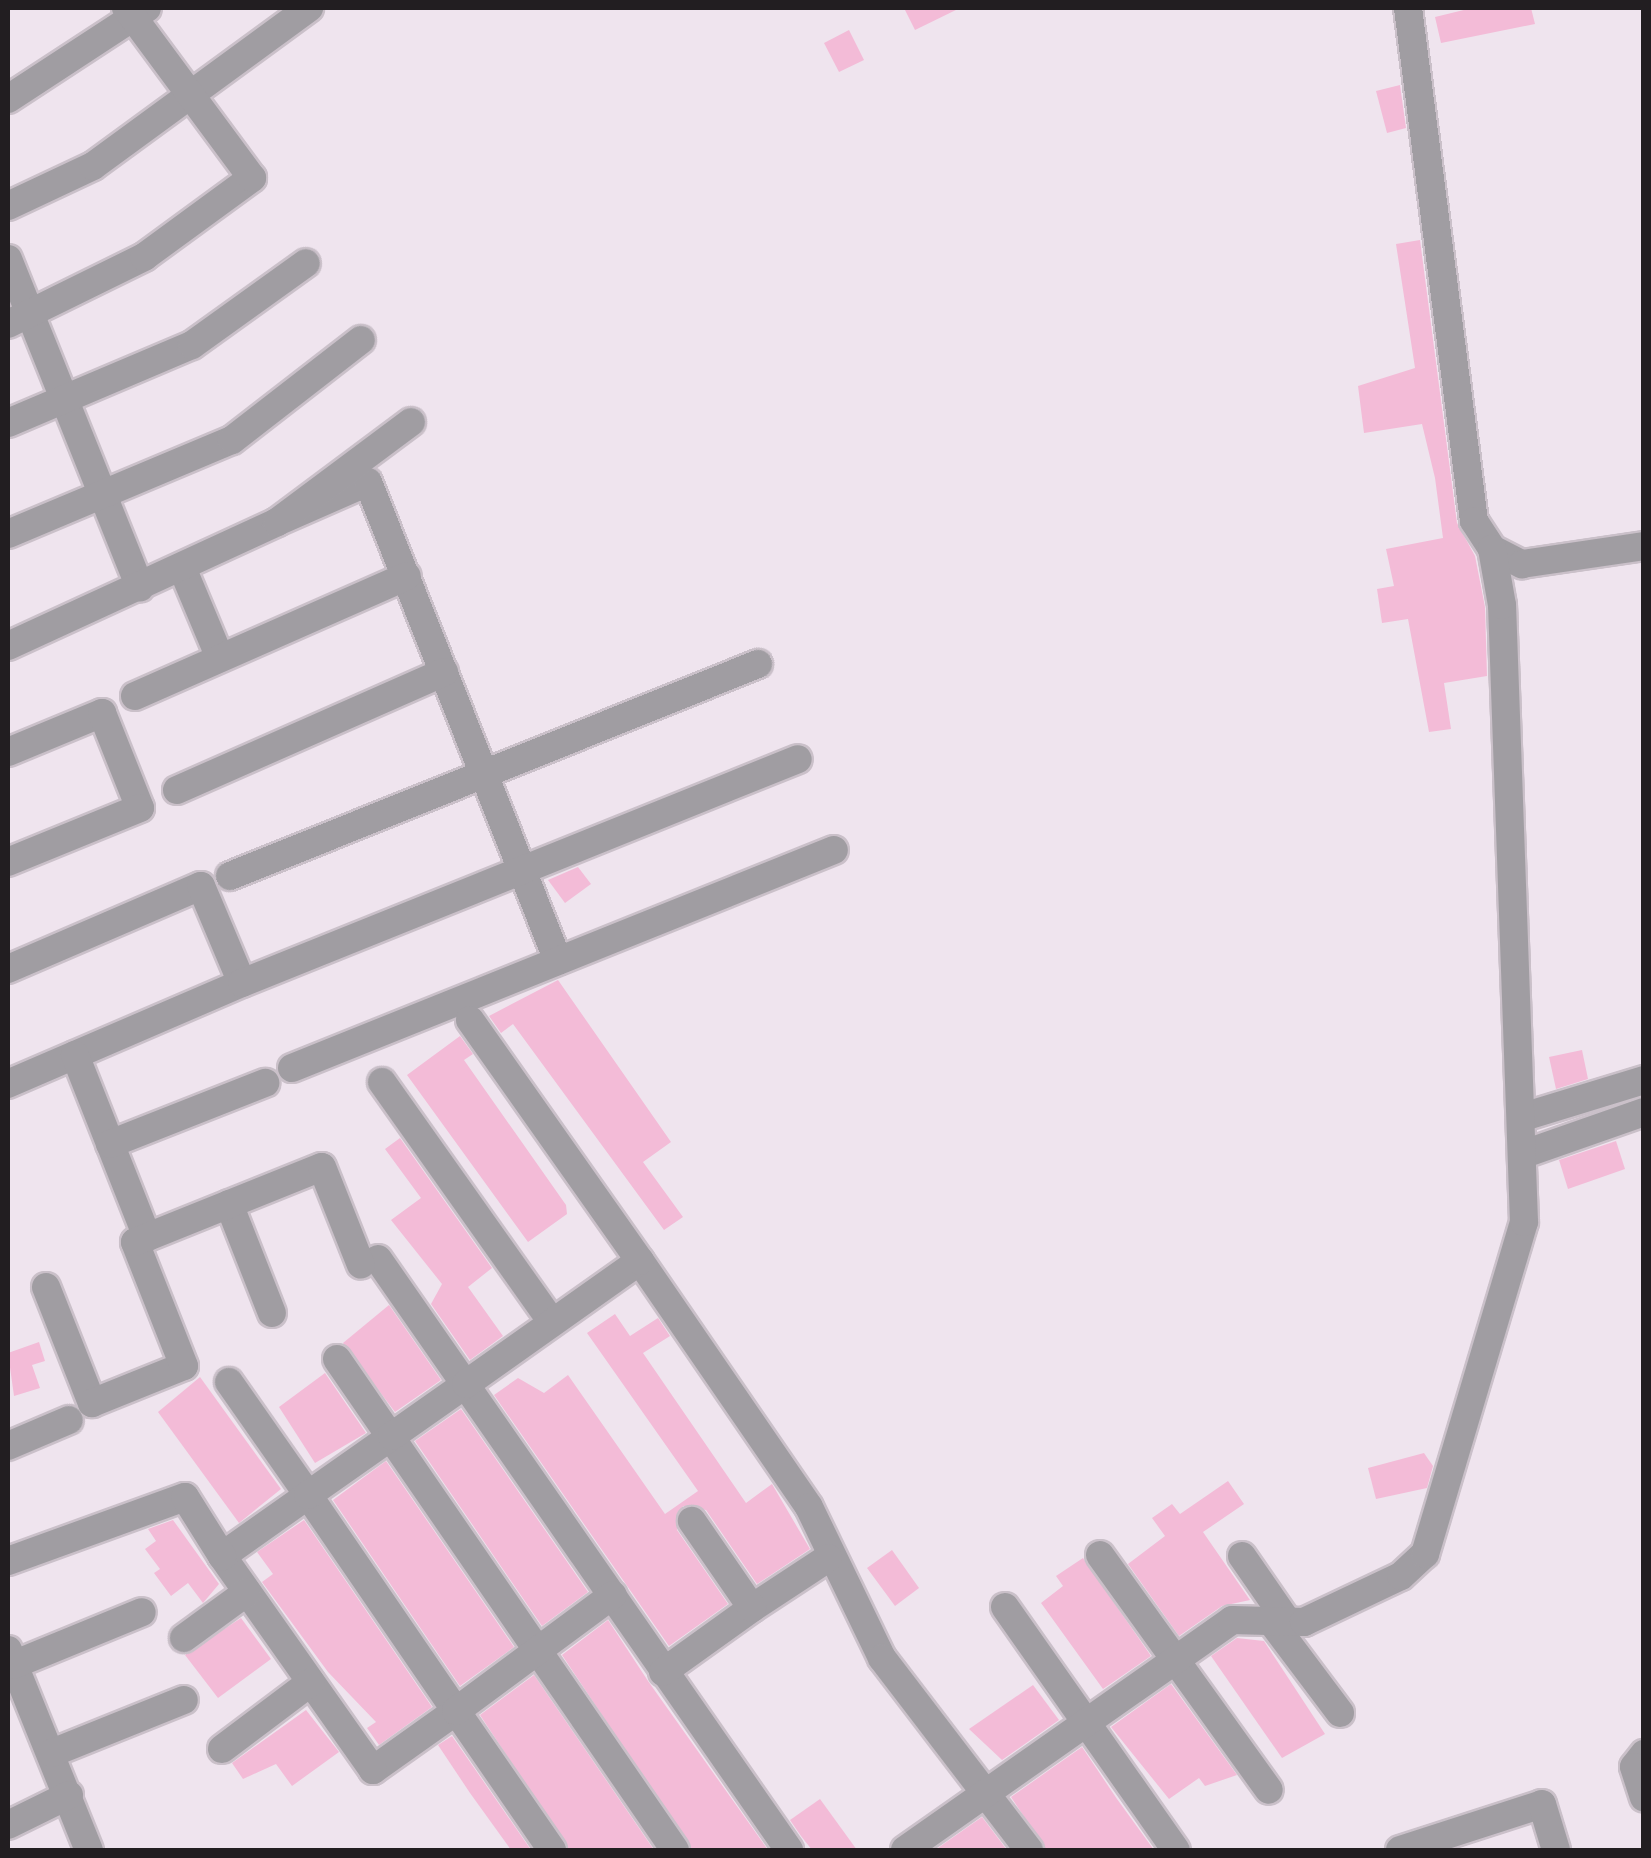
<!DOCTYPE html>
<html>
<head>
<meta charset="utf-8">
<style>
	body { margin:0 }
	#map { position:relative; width:1651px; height:1858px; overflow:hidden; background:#efe4ee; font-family:"Titillium Web",sans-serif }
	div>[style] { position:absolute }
	.building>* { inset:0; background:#f3bbd7 }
	.roads { filter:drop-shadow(2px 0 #cac0c9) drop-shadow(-2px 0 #cac0c9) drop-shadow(0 2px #cac0c9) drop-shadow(0 -2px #cac0c9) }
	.minor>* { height:28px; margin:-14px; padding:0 14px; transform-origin:14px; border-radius:14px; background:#a09da2 }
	span { translate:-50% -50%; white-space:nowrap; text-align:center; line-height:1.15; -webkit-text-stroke:10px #fff; paint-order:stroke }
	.frame { position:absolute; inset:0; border:10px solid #221e21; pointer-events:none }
</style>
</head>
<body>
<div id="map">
	<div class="building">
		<div style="clip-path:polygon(904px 8px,960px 8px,915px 30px)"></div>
		<div style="clip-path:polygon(1472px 8px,1531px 8px,1535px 24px,1441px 43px,1435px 17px)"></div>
		<div style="clip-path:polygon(849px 30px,864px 60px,839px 72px,824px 43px)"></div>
		<div style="clip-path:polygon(1400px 85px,1406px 128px,1387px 133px,1376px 91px)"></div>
		<div style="clip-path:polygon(1420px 240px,1457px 523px,1475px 556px,1485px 607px,1487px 676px,1444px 683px,1451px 729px,1429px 732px,1408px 619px,1382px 623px,1377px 589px,1394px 586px,1386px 549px,1443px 538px,1435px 478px,1422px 424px,1364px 433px,1358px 386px,1415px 368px,1396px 244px)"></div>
		<div style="clip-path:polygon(578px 867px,591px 884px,565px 903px,548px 880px)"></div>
		<div style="clip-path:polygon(558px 980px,671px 1142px,643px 1162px,683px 1217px,664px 1230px,513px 1024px,501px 1033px,489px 1016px)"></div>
		<div style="clip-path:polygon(460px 1036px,473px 1054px,464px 1060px,566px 1205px,567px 1214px,528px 1242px,407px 1075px)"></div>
		<div style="clip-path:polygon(1582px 1050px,1588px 1079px,1556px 1089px,1549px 1057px)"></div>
		<div style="clip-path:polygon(400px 1138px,492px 1268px,468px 1287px,503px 1336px,470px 1360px,431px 1304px,442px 1284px,391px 1220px,421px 1198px,385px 1149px)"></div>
		<div style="clip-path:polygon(1616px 1141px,1625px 1169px,1568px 1189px,1559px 1160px)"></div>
		<div style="clip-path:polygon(389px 1305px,441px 1380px,395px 1412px,343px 1343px)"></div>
		<div style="clip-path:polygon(615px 1314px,630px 1336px,658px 1318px,670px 1336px,643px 1353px,746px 1503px,772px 1484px,810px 1549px,757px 1584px,706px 1510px,683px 1506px,677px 1530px,728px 1604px,669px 1646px,494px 1395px,518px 1378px,544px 1393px,568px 1375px,665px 1514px,698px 1491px,587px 1333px)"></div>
		<div style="clip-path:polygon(39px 1342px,45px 1361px,32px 1365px,40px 1388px,14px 1396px,8px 1353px)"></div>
		<div style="clip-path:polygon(325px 1373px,366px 1433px,315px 1463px,279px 1407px)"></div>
		<div style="clip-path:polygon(200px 1377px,281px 1489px,239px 1523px,158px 1412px)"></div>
		<div style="clip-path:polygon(461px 1409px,588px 1592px,542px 1626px,415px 1441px)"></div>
		<div style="clip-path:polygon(1424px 1453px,1433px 1466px,1427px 1488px,1376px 1499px,1368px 1468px)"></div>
		<div style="clip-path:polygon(386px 1461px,514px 1647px,460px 1686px,333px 1500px)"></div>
		<div style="clip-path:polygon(1228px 1481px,1244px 1504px,1203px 1532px,1250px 1600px,1222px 1606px,1179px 1636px,1128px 1564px,1165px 1536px,1152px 1518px,1172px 1504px,1180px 1514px)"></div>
		<div style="clip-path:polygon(173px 1520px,219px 1584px,203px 1603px,188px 1583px,171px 1596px,154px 1573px,160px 1569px,145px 1549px,156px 1541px,148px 1529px)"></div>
		<div style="clip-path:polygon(304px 1520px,432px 1707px,379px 1745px,367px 1728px,376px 1722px,328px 1672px,262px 1582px,273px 1574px,257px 1552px)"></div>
		<div style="clip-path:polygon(892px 1550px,919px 1588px,895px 1606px,867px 1568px)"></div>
		<div style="clip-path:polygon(1083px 1558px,1151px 1656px,1103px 1689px,1041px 1603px,1063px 1586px,1056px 1576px)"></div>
		<div style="clip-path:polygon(241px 1618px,271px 1659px,218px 1698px,185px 1655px)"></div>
		<div style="clip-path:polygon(608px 1620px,648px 1681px,768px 1850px,692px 1850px,562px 1655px)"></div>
		<div style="clip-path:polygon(1237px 1638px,1264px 1641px,1325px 1734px,1282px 1758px,1211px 1656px)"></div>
		<div style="clip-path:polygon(534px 1675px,654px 1850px,569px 1850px,480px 1715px)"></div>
		<div style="clip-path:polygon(1171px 1684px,1237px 1775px,1205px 1786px,1199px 1778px,1169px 1799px,1111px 1727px)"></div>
		<div style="clip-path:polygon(1033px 1685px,1059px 1720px,1002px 1760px,969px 1729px)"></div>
		<div style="clip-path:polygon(306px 1710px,339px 1752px,292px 1786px,276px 1764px,243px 1779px,232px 1763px)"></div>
		<div style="clip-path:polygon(452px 1736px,531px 1850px,511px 1850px,470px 1793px,438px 1745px)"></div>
		<div style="clip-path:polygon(1082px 1747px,1117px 1799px,1154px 1850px,1046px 1850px,1011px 1797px)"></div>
		<div style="clip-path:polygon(820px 1799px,857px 1850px,812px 1850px,801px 1836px,790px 1820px)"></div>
		<div style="clip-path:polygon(982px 1817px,1007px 1850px,935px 1850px)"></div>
	</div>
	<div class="roads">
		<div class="minor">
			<div style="left:1408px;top:8px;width:517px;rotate:82.67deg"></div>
			<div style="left:1474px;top:521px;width:33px;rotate:57deg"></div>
			<div style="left:1492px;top:549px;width:34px;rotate:27deg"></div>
			<div style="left:1522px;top:564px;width:123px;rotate:-8.4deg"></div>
			<div style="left:8px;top:99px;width:166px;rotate:-33.2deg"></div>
			<div style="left:8px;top:206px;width:94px;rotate:-25.2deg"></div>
			<div style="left:93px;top:166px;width:268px;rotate:-36.2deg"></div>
			<div style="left:8px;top:259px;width:354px;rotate:68.1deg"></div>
			<div style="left:8px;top:324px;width:152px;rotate:-26.2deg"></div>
			<div style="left:144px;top:257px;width:134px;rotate:-36.2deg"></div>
			<div style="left:252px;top:178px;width:212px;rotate:-126.5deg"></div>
			<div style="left:8px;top:423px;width:200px;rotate:-23deg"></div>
			<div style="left:192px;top:345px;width:140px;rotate:-35.7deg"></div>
			<div style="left:277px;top:522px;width:99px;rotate:-23.7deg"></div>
			<div style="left:368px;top:482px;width:515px;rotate:68.36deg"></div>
			<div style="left:8px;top:534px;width:243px;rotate:-22.8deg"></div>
			<div style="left:232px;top:440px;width:163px;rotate:-37.8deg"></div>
			<div style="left:183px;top:570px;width:95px;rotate:67.2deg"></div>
			<div style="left:8px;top:646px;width:296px;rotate:-24.7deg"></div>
			<div style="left:277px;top:522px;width:167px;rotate:-36.7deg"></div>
			<div style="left:135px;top:696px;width:297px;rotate:-23.8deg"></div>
			<div style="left:8px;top:752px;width:102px;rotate:-22.5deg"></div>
			<div style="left:102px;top:713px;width:102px;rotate:68.2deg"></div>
			<div style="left:140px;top:808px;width:143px;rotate:157.8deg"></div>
			<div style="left:177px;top:790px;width:292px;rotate:-23.8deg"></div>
			<div style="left:230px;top:876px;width:569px;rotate:-21.88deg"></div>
			<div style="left:8px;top:969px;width:210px;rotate:-23.3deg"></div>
			<div style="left:201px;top:886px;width:105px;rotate:67.1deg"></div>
			<div style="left:242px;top:983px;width:255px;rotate:156.7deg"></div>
			<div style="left:242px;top:983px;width:599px;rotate:-21.94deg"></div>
			<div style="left:75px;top:1055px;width:196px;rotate:68.4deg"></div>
			<div style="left:292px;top:1068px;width:584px;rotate:-21.91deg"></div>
			<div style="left:382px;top:1082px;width:294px;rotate:54.7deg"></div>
			<div style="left:1523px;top:1117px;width:127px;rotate:-17deg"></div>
			<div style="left:110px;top:1144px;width:167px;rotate:-21.5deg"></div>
			<div style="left:1527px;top:1153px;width:124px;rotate:-19.3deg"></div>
			<div style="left:229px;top:1204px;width:117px;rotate:68.5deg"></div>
			<div style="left:378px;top:1259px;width:720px;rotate:55.18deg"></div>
			<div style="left:640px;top:1261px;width:298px;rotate:55.5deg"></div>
			<div style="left:809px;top:1507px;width:168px;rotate:64.2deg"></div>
			<div style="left:882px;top:1658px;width:242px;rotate:52.6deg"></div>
			<div style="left:46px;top:1287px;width:125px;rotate:68.4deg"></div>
			<div style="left:92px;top:1403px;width:99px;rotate:-21.9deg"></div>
			<div style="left:184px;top:1366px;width:133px;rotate:-111.6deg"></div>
			<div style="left:135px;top:1242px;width:201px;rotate:-21.9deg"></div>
			<div style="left:322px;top:1167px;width:105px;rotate:68.3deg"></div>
			<div style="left:337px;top:1359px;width:596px;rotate:55.46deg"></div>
			<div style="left:229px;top:1382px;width:138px;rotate:55deg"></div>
			<div style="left:308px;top:1495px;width:262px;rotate:55.6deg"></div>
			<div style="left:456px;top:1711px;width:102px;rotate:144.6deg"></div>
			<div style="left:373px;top:1770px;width:262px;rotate:-125.2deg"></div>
			<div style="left:222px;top:1556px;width:105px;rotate:-35.3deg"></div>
			<div style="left:308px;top:1495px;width:103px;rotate:-35.1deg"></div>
			<div style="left:392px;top:1436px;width:90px;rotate:-35.1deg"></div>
			<div style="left:466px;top:1384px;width:213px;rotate:-35.3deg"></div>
			<div style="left:640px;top:1261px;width:295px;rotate:-125.2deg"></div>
			<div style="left:8px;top:1446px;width:66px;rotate:-23.1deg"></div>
			<div style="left:1100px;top:1555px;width:289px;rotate:54.3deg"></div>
			<div style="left:1242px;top:1556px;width:83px;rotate:55.3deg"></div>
			<div style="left:8px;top:1561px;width:188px;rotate:-19.9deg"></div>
			<div style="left:185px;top:1497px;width:70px;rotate:57.9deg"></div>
			<div style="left:1005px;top:1607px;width:297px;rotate:54.9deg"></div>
			<div style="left:752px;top:1608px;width:91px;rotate:-33.3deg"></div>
			<div style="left:1274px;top:1625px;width:110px;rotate:53.1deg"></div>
			<div style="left:184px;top:1638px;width:78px;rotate:-36.1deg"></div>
			<div style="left:8px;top:1650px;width:216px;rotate:68deg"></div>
			<div style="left:13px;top:1665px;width:139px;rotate:-22.3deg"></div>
			<div style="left:663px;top:1672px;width:110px;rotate:-35.7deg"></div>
			<div style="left:752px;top:1608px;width:106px;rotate:-124.6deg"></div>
			<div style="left:222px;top:1749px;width:111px;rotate:-37deg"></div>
			<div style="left:52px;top:1753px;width:142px;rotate:-21.9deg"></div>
			<div style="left:1644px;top:1754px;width:16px;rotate:128deg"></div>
			<div style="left:1634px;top:1767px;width:32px;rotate:72deg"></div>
			<div style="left:8px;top:1825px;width:68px;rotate:-26.2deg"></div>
			<div style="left:552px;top:1850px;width:169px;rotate:-124.6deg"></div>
			<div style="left:456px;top:1711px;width:195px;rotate:-36.5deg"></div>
			<div style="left:905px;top:1850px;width:400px;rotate:-35.1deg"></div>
			<div style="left:1232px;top:1620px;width:72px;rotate:1.6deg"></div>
			<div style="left:1304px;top:1622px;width:107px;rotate:-25.4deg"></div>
			<div style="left:1401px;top:1576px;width:33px;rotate:-43deg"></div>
			<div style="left:1425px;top:1554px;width:346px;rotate:-73.4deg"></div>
			<div style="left:1524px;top:1222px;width:617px;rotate:-92.04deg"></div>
			<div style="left:1502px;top:605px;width:57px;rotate:-100.1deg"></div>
			<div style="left:1400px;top:1850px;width:149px;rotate:-17.9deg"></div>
			<div style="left:1542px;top:1804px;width:48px;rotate:73.1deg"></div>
		</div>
	</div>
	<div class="frame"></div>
</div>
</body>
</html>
